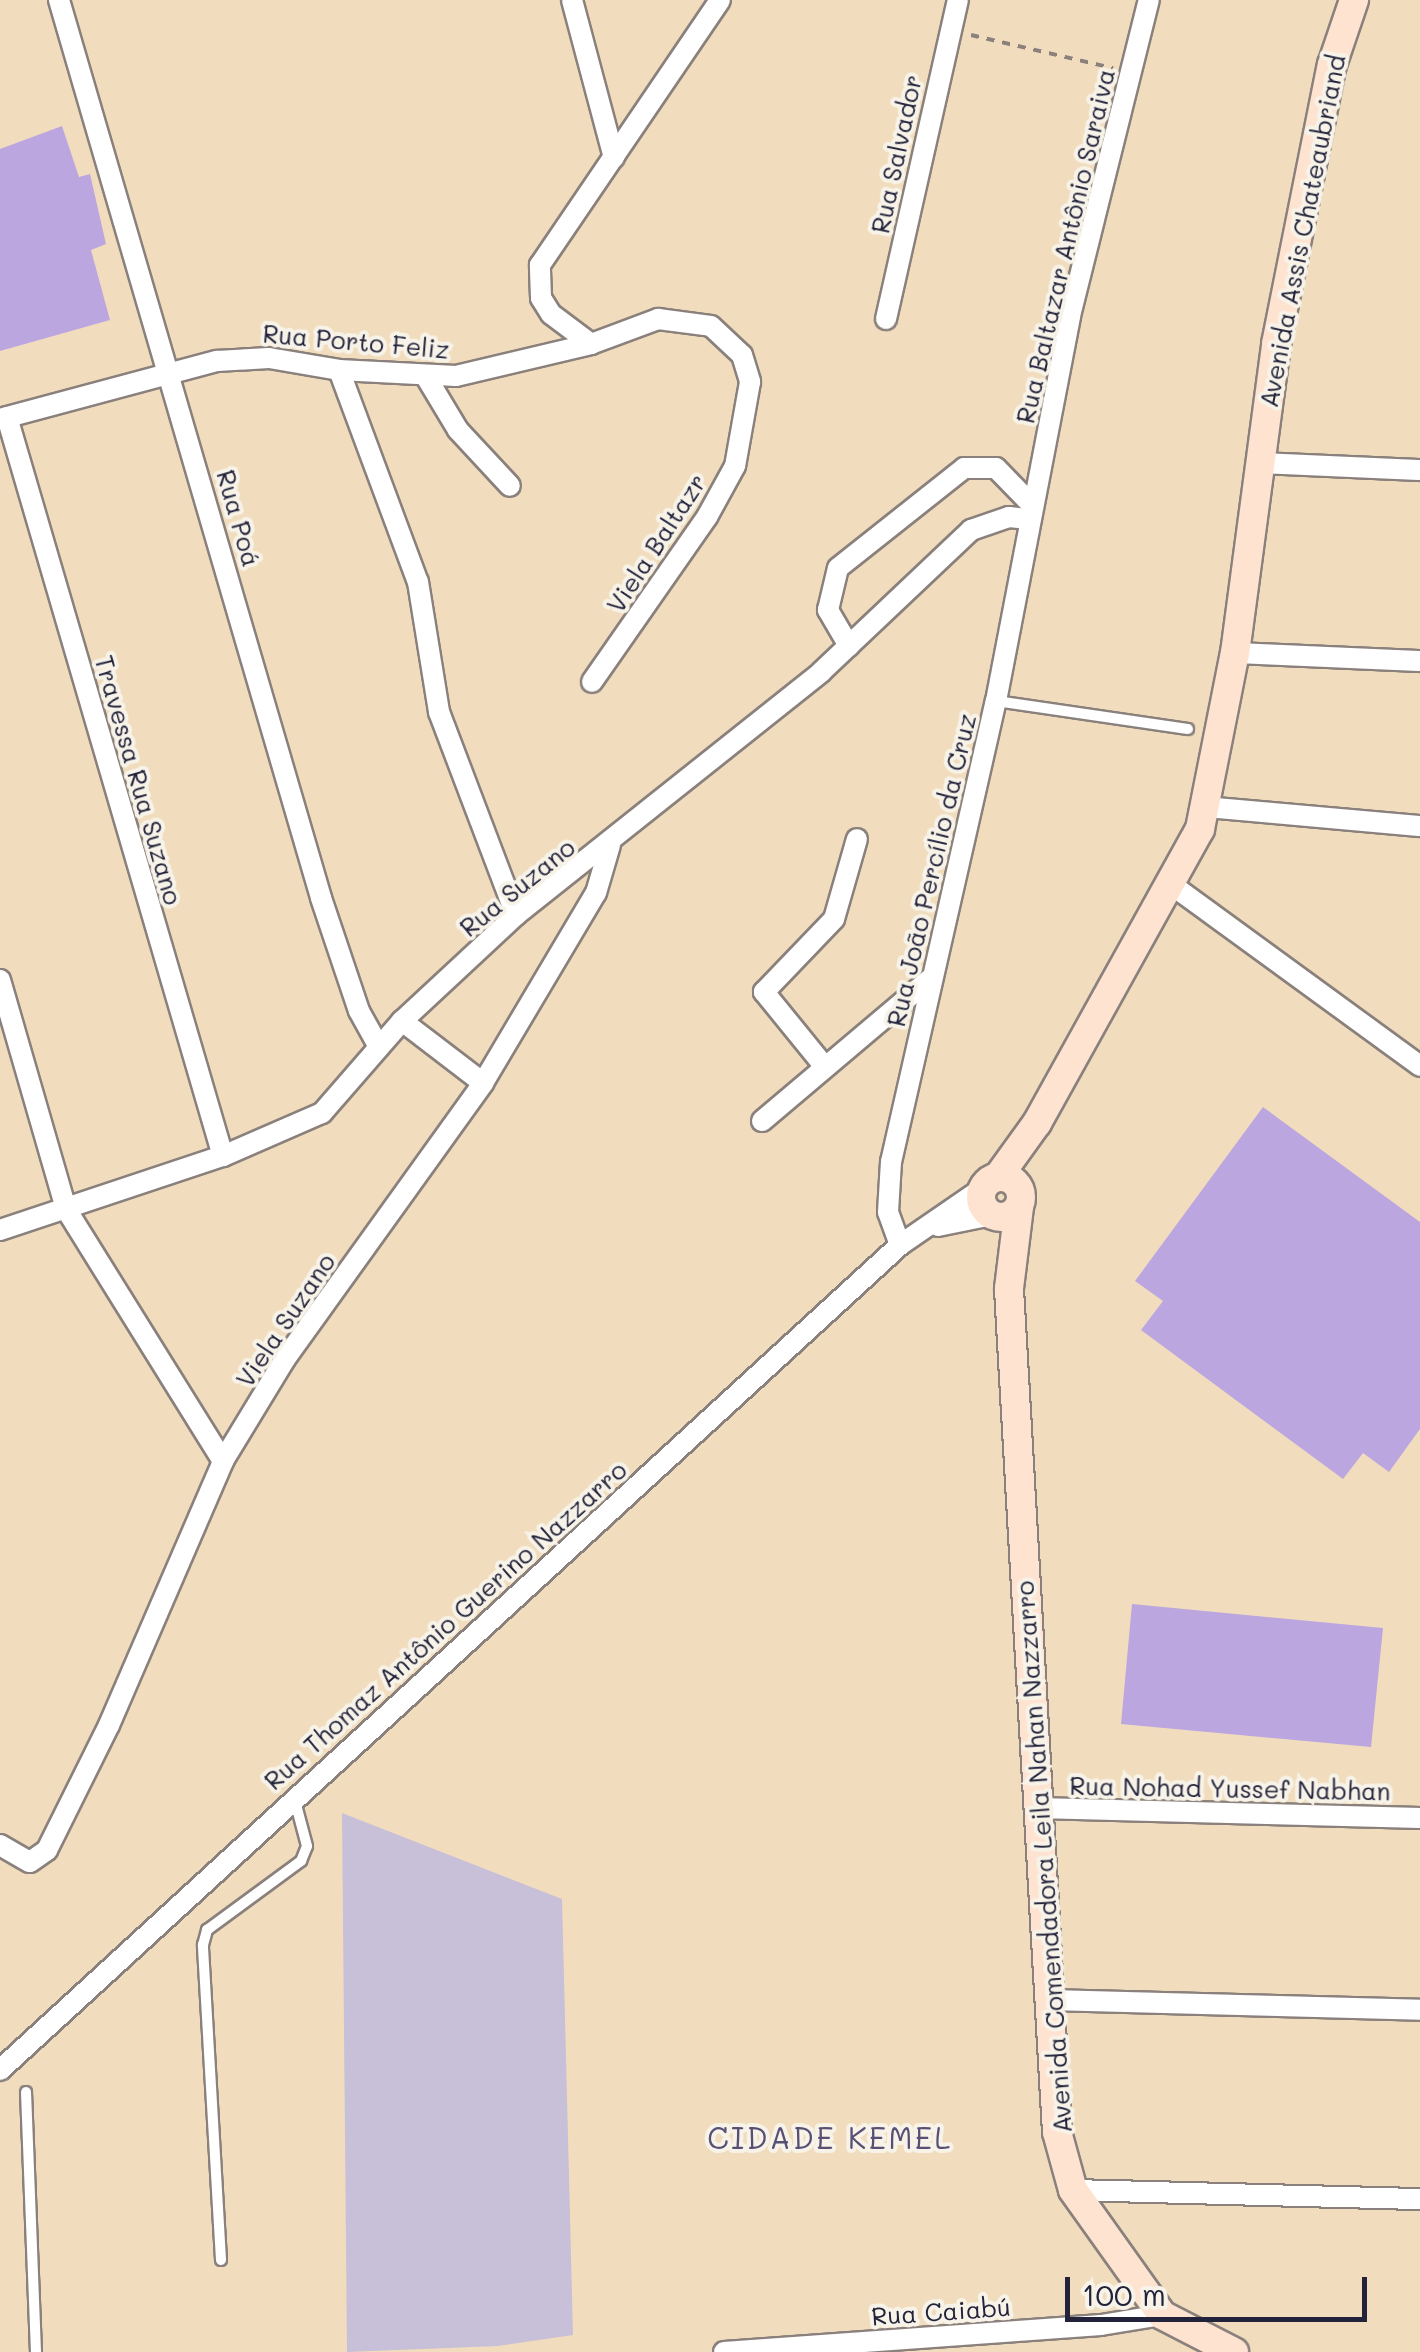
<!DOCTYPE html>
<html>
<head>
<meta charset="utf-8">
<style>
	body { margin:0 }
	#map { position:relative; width:1420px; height:2352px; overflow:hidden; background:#f1ddbe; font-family:Mali,sans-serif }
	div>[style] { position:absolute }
	.industrial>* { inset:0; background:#c8bfd8 }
	.building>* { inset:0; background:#bba6df }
	.path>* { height:4px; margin-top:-2px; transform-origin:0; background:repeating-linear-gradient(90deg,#8a807c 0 8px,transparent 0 16px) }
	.roads { filter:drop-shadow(2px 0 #8a807c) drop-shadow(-2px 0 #8a807c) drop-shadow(0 2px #8a807c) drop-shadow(0 -2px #8a807c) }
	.lane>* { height:10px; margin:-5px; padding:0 5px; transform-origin:5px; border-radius:5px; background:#fff }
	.street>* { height:20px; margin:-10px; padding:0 10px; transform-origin:10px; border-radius:10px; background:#fff }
	.secondary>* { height:28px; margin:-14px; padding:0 14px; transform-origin:14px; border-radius:14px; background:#fee3d1 }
	.secondary>.ring { margin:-14px; padding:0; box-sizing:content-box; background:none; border:28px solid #fee3d1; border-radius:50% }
	span { translate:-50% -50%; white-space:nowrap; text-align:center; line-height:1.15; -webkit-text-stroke:8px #f7f3e8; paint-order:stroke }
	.street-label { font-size:25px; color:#22223b }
	.quarter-label { font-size:30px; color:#585074; letter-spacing:2.5px }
	.scale { position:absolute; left:1065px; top:2277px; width:302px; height:45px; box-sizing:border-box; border:5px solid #22223b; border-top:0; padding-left:12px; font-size:30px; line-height:35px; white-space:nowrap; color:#22223b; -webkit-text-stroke:8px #f7f3e8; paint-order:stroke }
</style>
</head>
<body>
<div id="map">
	<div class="industrial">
		<div style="clip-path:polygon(342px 1813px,562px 1899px,573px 2335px,498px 2346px,347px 2352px)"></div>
	</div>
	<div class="building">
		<div style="clip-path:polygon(62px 126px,79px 177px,90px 174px,106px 244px,91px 250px,110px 320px,0 351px,0 149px)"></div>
		<div style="clip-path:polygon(1263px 1107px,1420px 1222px,1420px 1429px,1389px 1472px,1363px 1453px,1343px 1479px,1141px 1330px,1163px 1301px,1135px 1281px)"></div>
		<div style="clip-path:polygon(1132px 1604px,1383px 1628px,1371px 1747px,1121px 1724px)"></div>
	</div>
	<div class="path">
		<div style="left:971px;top:35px;width:146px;rotate:13.1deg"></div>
	</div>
	<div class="roads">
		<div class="lane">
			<div style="left:996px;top:701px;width:194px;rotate:8.3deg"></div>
			<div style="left:26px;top:2092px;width:260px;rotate:87.8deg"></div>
			<div style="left:221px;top:2260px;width:316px;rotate:-93.3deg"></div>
			<div style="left:203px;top:1945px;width:16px;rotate:-75deg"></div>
			<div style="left:207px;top:1930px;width:117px;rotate:-36.3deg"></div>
			<div style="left:301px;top:1861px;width:16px;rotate:-68deg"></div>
			<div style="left:307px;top:1846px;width:51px;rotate:-104.9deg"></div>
		</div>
		<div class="street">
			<div style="left:59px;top:0;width:935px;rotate:73.73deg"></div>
			<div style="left:321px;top:898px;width:119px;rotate:71.4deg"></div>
			<div style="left:359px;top:1011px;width:41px;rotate:60.9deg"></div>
			<div style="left:572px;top:0;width:163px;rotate:75.1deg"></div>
			<div style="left:886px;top:319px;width:327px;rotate:-77.3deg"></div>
			<div style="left:591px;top:344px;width:50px;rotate:-143.1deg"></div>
			<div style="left:551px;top:314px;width:19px;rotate:-122deg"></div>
			<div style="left:541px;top:298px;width:33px;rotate:-92deg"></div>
			<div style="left:540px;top:265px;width:320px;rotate:-55.8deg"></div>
			<div style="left:339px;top:370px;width:226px;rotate:69.6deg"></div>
			<div style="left:418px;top:582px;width:132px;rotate:80.8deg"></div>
			<div style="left:439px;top:712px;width:217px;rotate:69.2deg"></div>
			<div style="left:425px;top:375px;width:64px;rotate:59deg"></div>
			<div style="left:458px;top:430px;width:76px;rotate:47.1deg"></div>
			<div style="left:7px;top:417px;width:770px;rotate:73.71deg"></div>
			<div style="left:0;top:419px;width:225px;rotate:-15deg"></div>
			<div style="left:217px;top:361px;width:52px;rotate:-3.3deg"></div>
			<div style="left:269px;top:358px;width:71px;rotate:9.7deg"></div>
			<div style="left:339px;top:370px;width:117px;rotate:2.9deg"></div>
			<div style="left:456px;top:376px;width:139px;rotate:-13.3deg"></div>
			<div style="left:591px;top:344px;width:72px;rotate:-20.5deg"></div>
			<div style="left:658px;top:319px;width:53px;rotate:7.5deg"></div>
			<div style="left:711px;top:326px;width:42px;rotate:43.1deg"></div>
			<div style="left:742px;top:355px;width:28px;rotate:73deg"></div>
			<div style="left:750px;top:382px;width:85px;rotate:100.1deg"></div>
			<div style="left:735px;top:466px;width:58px;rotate:118.8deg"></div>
			<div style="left:707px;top:517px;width:201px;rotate:124.9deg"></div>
			<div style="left:1259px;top:463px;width:161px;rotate:2.5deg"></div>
			<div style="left:849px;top:646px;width:42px;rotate:-120.3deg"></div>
			<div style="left:828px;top:610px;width:43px;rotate:-76.6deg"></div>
			<div style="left:838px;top:568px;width:161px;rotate:-38.4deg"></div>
			<div style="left:964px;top:468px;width:32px"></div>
			<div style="left:996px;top:468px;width:52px;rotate:45.8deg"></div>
			<div style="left:1235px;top:653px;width:185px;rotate:2.5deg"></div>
			<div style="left:1206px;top:807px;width:215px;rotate:5.1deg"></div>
			<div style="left:1172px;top:885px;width:307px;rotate:36.1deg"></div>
			<div style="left:0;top:980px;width:238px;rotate:73.9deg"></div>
			<div style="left:66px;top:1209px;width:297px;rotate:58.1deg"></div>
			<div style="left:402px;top:1021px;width:102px;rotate:37.4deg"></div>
			<div style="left:825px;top:1067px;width:97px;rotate:-129.1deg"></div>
			<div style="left:764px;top:992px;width:101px;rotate:-46.2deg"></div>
			<div style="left:834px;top:919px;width:83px;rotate:-74deg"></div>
			<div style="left:762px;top:1121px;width:219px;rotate:-40.2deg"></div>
			<div style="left:938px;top:1226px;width:55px;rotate:-11.5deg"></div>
			<div style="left:0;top:1230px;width:235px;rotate:-18.4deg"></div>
			<div style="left:223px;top:1156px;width:108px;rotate:-23.5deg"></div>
			<div style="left:322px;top:1113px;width:122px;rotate:-49deg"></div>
			<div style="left:402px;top:1021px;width:156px;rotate:-42.9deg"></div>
			<div style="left:516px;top:915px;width:390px;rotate:-38.5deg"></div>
			<div style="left:821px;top:672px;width:207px;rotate:-43.4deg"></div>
			<div style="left:971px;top:530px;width:40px;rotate:-18.9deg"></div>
			<div style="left:1009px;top:517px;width:20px;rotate:6deg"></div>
			<div style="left:900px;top:1245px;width:35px;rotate:-110deg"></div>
			<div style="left:888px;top:1212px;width:50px;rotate:-86.6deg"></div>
			<div style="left:891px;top:1162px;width:473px;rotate:-77.2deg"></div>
			<div style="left:996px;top:701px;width:392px;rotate:-79.1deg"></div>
			<div style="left:1070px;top:316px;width:326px;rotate:-76deg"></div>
			<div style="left:1038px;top:1808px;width:382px;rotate:1.5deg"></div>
			<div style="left:0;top:1845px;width:34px;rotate:30deg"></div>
			<div style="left:30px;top:1862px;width:21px;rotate:-35deg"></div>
			<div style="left:47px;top:1850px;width:140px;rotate:-63.6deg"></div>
			<div style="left:109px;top:1725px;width:288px;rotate:-66.6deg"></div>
			<div style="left:223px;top:1461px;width:119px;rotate:-58.7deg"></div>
			<div style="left:285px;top:1359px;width:340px;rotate:-54.3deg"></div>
			<div style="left:483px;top:1083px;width:221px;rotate:-59.3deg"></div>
			<div style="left:596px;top:893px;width:50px;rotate:-73.7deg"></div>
			<div style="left:1050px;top:2000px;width:370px;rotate:1.5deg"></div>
			<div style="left:0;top:2070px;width:1221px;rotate:-42.51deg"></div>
			<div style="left:900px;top:1245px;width:101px;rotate:-34.5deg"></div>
			<div style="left:1073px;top:2190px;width:347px;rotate:1.5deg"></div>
			<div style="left:724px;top:2352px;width:378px;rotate:-4.1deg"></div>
			<div style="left:1101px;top:2325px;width:62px;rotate:-9.3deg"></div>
		</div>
		<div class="secondary">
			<div class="ring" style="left:981px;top:1177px;width:12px;height:12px"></div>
			<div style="left:998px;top:1177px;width:67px;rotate:-54.2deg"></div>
			<div style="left:1037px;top:1123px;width:336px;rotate:-61deg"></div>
			<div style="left:1200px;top:829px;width:179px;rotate:-78.8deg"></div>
			<div style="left:1235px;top:653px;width:312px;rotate:-82.4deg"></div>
			<div style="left:1276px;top:344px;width:285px;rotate:-78.7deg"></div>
			<div style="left:1332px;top:65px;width:69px;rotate:-71.3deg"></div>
			<div style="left:1019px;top:1207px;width:83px;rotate:97deg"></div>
			<div style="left:1009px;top:1289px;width:844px;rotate:86.74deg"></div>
			<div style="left:1057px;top:2132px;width:60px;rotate:74.6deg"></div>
			<div style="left:1073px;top:2190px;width:153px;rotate:54.5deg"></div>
			<div style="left:1162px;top:2315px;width:81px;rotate:27.2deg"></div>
		</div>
	</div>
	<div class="street-label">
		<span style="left:896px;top:154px;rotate:-78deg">Rua Salvador</span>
		<span style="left:1302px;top:231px;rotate:-79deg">Avenida Assis Chateaubriand</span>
		<span style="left:1065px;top:246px;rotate:-77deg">Rua Baltazar Antônio Saraiva</span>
		<span style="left:356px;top:341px;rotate:5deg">Rua Porto Feliz</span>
		<span style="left:239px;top:518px;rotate:74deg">Rua Poá</span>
		<span style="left:656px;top:543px;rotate:-57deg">Viela Baltazr</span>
		<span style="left:139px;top:780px;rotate:74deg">Travessa Rua Suzano</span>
		<span style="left:931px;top:870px;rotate:-77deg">Rua João Percílio da Cruz</span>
		<span style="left:517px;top:887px;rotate:-39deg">Rua Suzano</span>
		<span style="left:285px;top:1320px;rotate:-56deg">Viela Suzano</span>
		<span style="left:445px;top:1625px;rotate:-42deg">Rua Thomaz Antônio Guerino Nazzarro</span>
		<span style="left:1230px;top:1788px;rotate:1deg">Rua Nohad Yussef Nabhan</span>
		<span style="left:1043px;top:1857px;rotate:-94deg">Avenida Comendadora Leila Nahan Nazzarro</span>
		<span style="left:941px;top:2311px;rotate:-4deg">Rua Caiabú</span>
	</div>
	<div class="quarter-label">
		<span style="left:830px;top:2137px">CIDADE KEMEL</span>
	</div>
	<div class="scale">100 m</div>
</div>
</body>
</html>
